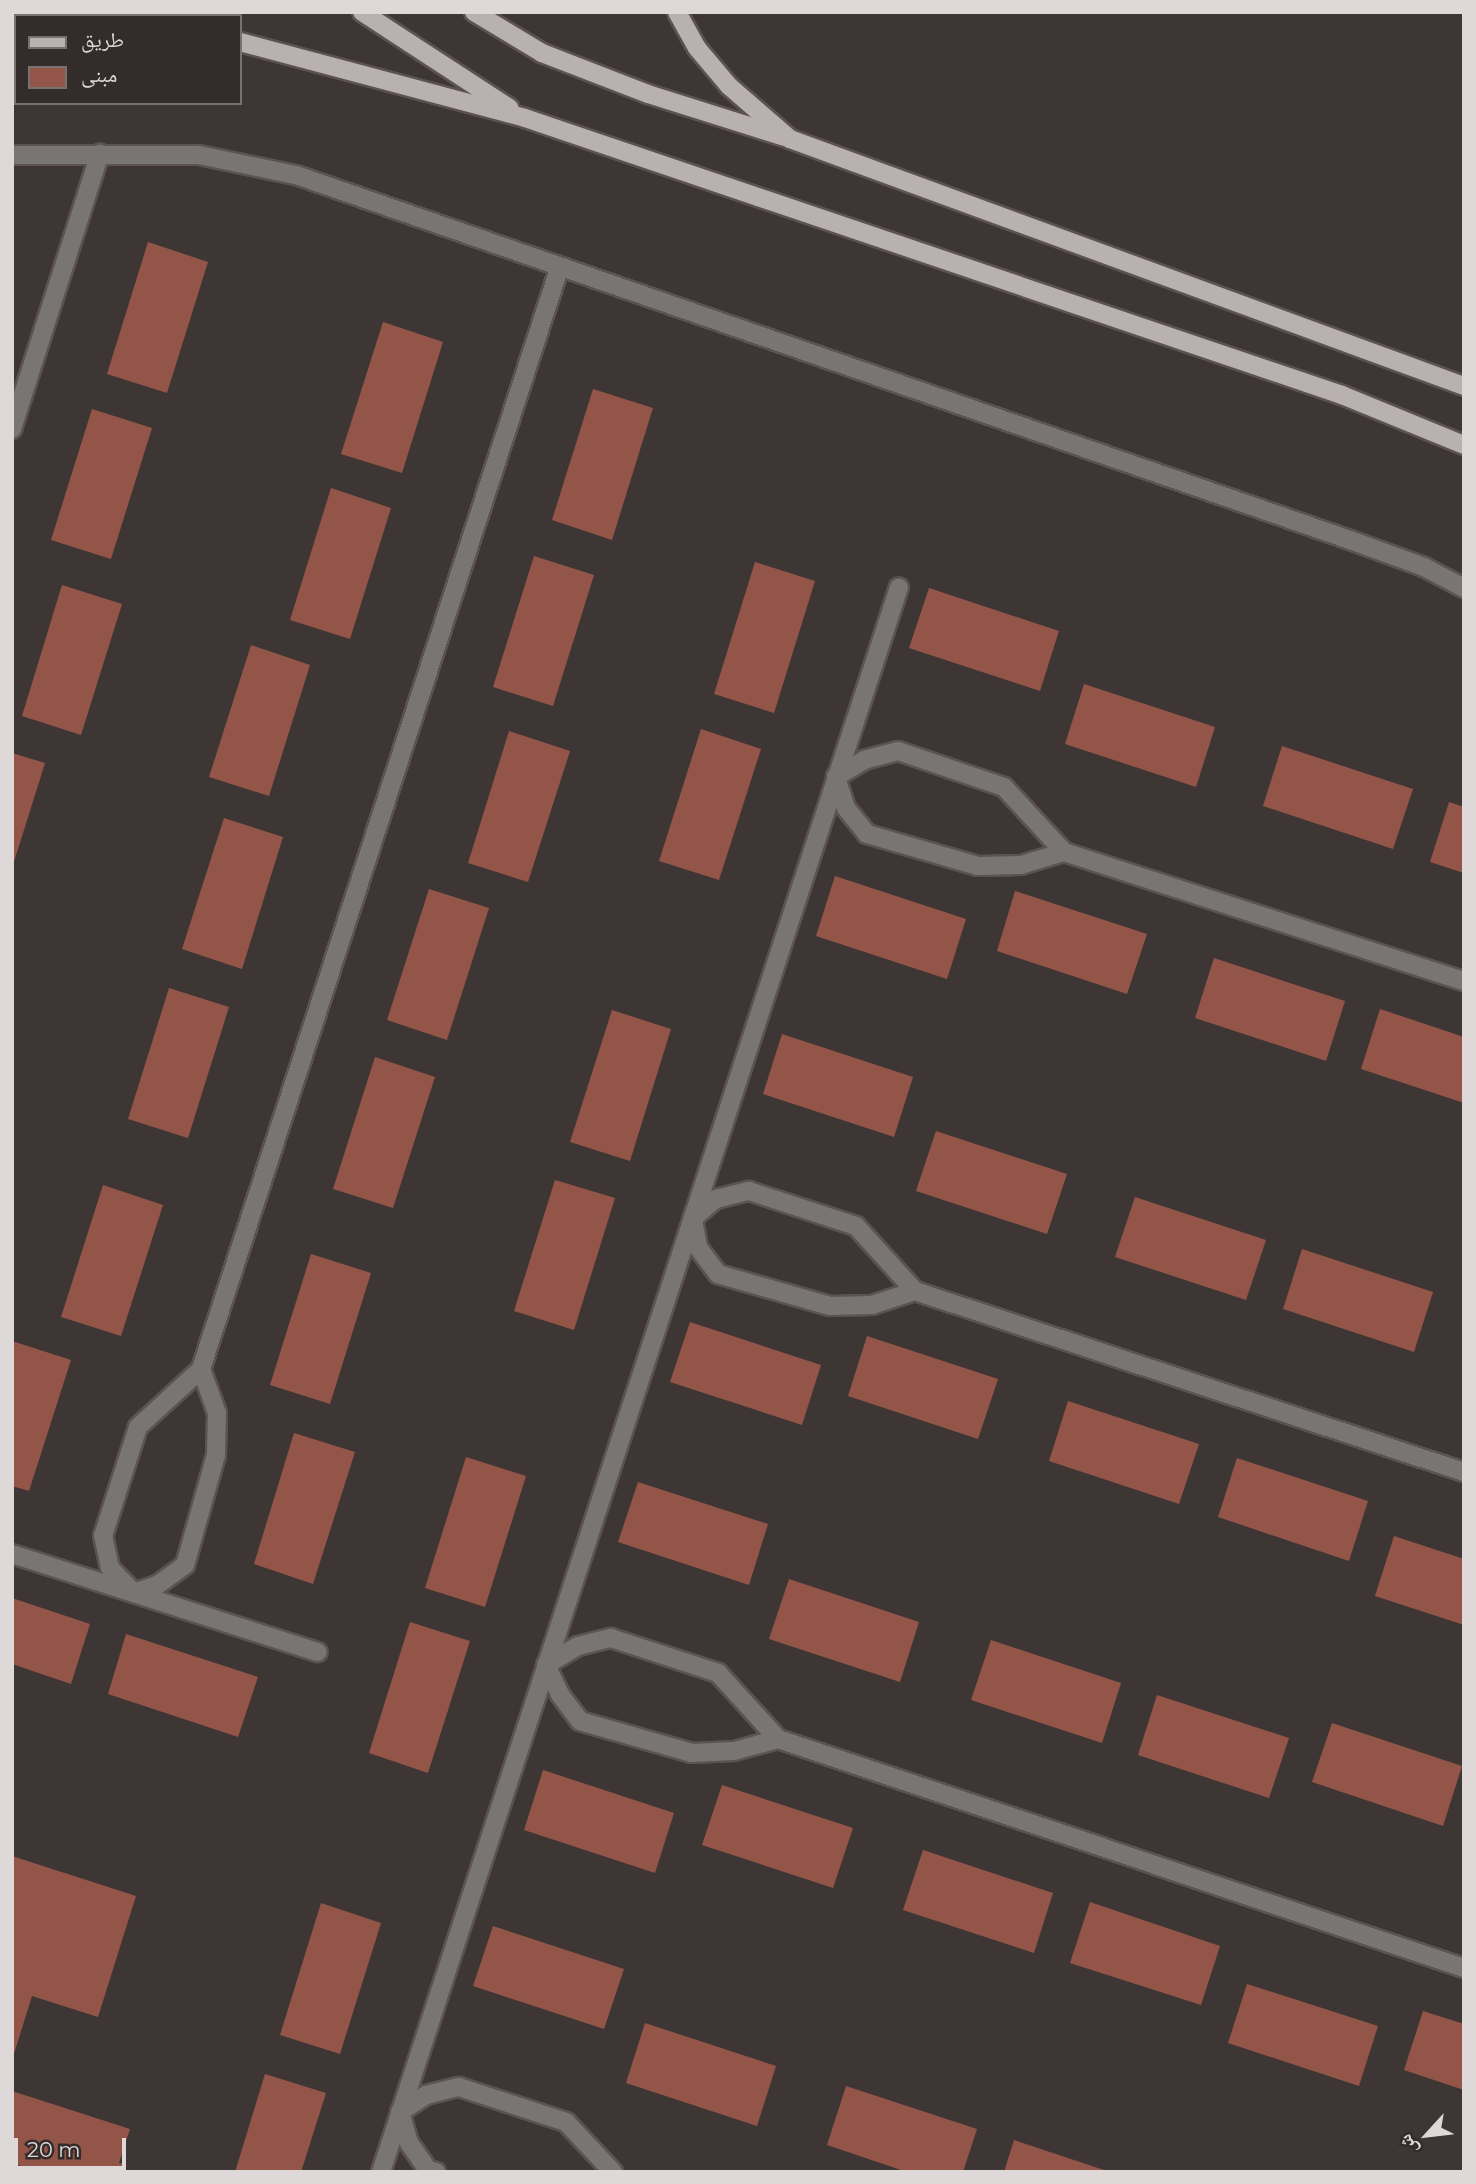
<!DOCTYPE html>
<html>
<head>
<meta charset="utf-8">
<style>
	body { margin:0 }
	#map { position:relative; width:1476px; height:2184px; overflow:hidden; background:#3e3634; font-family:Montserrat,"Noto Naskh Arabic",sans-serif }
	div>[style] { position:absolute }
	.building>* { inset:0; background:#945549 }
	.roads { filter:drop-shadow(2px 0 #5b5352) drop-shadow(-2px 0 #5b5352) drop-shadow(0 2px #5b5352) drop-shadow(0 -2px #5b5352) }
	.minor>* { height:18px; margin:-9px; padding:0 9px; transform-origin:9px; border-radius:9px; background:#797574 }
	.major>* { height:18px; margin:-9px; padding:0 9px; transform-origin:9px; border-radius:9px; background:#b9b1af }
	span { translate:-50% -50%; white-space:nowrap; text-align:center; line-height:1.15; -webkit-text-stroke:5px #332c2a; paint-order:stroke }
	.frame { position:absolute; inset:0; border:14px solid #ded9d8; pointer-events:none }
	.legend { position:absolute; left:14px; top:14px; width:228px; height:91px; box-sizing:border-box; background:#332c2a; border:2px solid #777170; margin:0; padding:9px 12px; list-style:none; font-size:21px; color:#ded9d8 }
	.legend li { display:flex; align-items:center; gap:14px; height:35px }
	.legend b { width:35px; border:2px solid #777170 }
	.north { position:absolute; left:1392px; top:2100px; width:70px; height:70px; -webkit-text-stroke:5px #332c2a; paint-order:stroke; rotate:243deg; font-size:19px; font-weight:700; line-height:28px; text-align:center; color:#ded9d8 }
	.north::after { content:''; display:block; margin:auto; width:24px; height:32px; background:#ded9d8; clip-path:polygon(50% 0,100% 100%,50% 72%,0 100%) }
	.scale { position:absolute; left:14px; top:2138px; width:112px; height:32px; box-sizing:border-box; border:4px solid #ded9d8; border-top:0; padding-left:9px; font-size:21px; line-height:24px; white-space:nowrap; color:#ded9d8; -webkit-text-stroke:5px #332c2a; paint-order:stroke }
</style>
</head>
<body>
<div id="map">
	<div class="building">
		<div style="clip-path:polygon(148px 242px,208px 262px,167px 393px,107px 374px)"></div>
		<div style="clip-path:polygon(383px 322px,443px 342px,402px 473px,341px 454px)"></div>
		<div style="clip-path:polygon(593px 389px,653px 408px,612px 540px,552px 520px)"></div>
		<div style="clip-path:polygon(92px 409px,152px 428px,111px 559px,51px 540px)"></div>
		<div style="clip-path:polygon(331px 488px,391px 508px,350px 639px,290px 620px)"></div>
		<div style="clip-path:polygon(534px 556px,594px 575px,553px 706px,493px 687px)"></div>
		<div style="clip-path:polygon(755px 562px,815px 581px,774px 713px,714px 694px)"></div>
		<div style="clip-path:polygon(62px 585px,122px 604px,81px 735px,22px 716px)"></div>
		<div style="clip-path:polygon(929px 588px,1059px 631px,1040px 691px,909px 648px)"></div>
		<div style="clip-path:polygon(251px 645px,310px 665px,269px 796px,209px 777px)"></div>
		<div style="clip-path:polygon(1084px 684px,1215px 727px,1196px 787px,1065px 744px)"></div>
		<div style="clip-path:polygon(701px 729px,761px 749px,719px 880px,659px 861px)"></div>
		<div style="clip-path:polygon(509px 731px,570px 751px,528px 882px,468px 863px)"></div>
		<div style="clip-path:polygon(1282px 746px,1413px 789px,1393px 849px,1263px 806px)"></div>
		<div style="clip-path:polygon(12px 753px,45px 763px,13px 865px,12px 865px)"></div>
		<div style="clip-path:polygon(1449px 802px,1464px 807px,1464px 873px,1430px 862px)"></div>
		<div style="clip-path:polygon(224px 818px,283px 837px,242px 969px,182px 949px)"></div>
		<div style="clip-path:polygon(835px 876px,966px 919px,947px 979px,816px 936px)"></div>
		<div style="clip-path:polygon(429px 889px,489px 908px,447px 1040px,387px 1020px)"></div>
		<div style="clip-path:polygon(1015px 891px,1147px 934px,1127px 994px,997px 951px)"></div>
		<div style="clip-path:polygon(1214px 958px,1345px 1001px,1326px 1061px,1195px 1018px)"></div>
		<div style="clip-path:polygon(169px 988px,229px 1007px,188px 1138px,128px 1119px)"></div>
		<div style="clip-path:polygon(1380px 1009px,1464px 1037px,1464px 1103px,1361px 1069px)"></div>
		<div style="clip-path:polygon(612px 1010px,671px 1029px,630px 1161px,570px 1142px)"></div>
		<div style="clip-path:polygon(782px 1034px,913px 1077px,894px 1137px,763px 1094px)"></div>
		<div style="clip-path:polygon(375px 1057px,435px 1077px,393px 1208px,333px 1189px)"></div>
		<div style="clip-path:polygon(936px 1131px,1067px 1174px,1047px 1234px,916px 1191px)"></div>
		<div style="clip-path:polygon(555px 1180px,615px 1198px,574px 1330px,514px 1311px)"></div>
		<div style="clip-path:polygon(103px 1185px,163px 1205px,121px 1336px,61px 1317px)"></div>
		<div style="clip-path:polygon(1135px 1197px,1266px 1240px,1246px 1300px,1115px 1257px)"></div>
		<div style="clip-path:polygon(1302px 1249px,1433px 1292px,1414px 1352px,1283px 1309px)"></div>
		<div style="clip-path:polygon(311px 1254px,371px 1273px,330px 1404px,270px 1385px)"></div>
		<div style="clip-path:polygon(690px 1322px,821px 1365px,802px 1425px,670px 1382px)"></div>
		<div style="clip-path:polygon(867px 1336px,998px 1379px,978px 1439px,848px 1396px)"></div>
		<div style="clip-path:polygon(12px 1341px,71px 1360px,29px 1491px,12px 1486px)"></div>
		<div style="clip-path:polygon(1068px 1401px,1199px 1444px,1179px 1504px,1049px 1461px)"></div>
		<div style="clip-path:polygon(294px 1433px,355px 1452px,313px 1584px,254px 1564px)"></div>
		<div style="clip-path:polygon(466px 1457px,526px 1476px,485px 1607px,425px 1588px)"></div>
		<div style="clip-path:polygon(1237px 1458px,1368px 1501px,1349px 1561px,1218px 1517px)"></div>
		<div style="clip-path:polygon(638px 1482px,768px 1524px,749px 1585px,618px 1542px)"></div>
		<div style="clip-path:polygon(1394px 1536px,1464px 1559px,1464px 1625px,1375px 1596px)"></div>
		<div style="clip-path:polygon(789px 1579px,919px 1622px,900px 1682px,769px 1639px)"></div>
		<div style="clip-path:polygon(12px 1598px,90px 1624px,71px 1684px,12px 1664px)"></div>
		<div style="clip-path:polygon(410px 1622px,470px 1641px,428px 1773px,369px 1753px)"></div>
		<div style="clip-path:polygon(126px 1634px,258px 1677px,238px 1737px,108px 1694px)"></div>
		<div style="clip-path:polygon(991px 1640px,1121px 1683px,1102px 1743px,971px 1700px)"></div>
		<div style="clip-path:polygon(1157px 1695px,1289px 1738px,1269px 1798px,1138px 1755px)"></div>
		<div style="clip-path:polygon(1332px 1723px,1462px 1766px,1443px 1826px,1312px 1782px)"></div>
		<div style="clip-path:polygon(543px 1770px,674px 1813px,655px 1873px,524px 1830px)"></div>
		<div style="clip-path:polygon(722px 1785px,853px 1828px,833px 1888px,702px 1845px)"></div>
		<div style="clip-path:polygon(923px 1850px,1053px 1893px,1034px 1953px,903px 1910px)"></div>
		<div style="clip-path:polygon(12px 1856px,136px 1896px,98px 2017px,32px 1996px,13px 2057px)"></div>
		<div style="clip-path:polygon(1090px 1902px,1220px 1946px,1201px 2005px,1070px 1963px)"></div>
		<div style="clip-path:polygon(321px 1903px,381px 1923px,340px 2054px,280px 2035px)"></div>
		<div style="clip-path:polygon(493px 1926px,624px 1969px,604px 2029px,473px 1986px)"></div>
		<div style="clip-path:polygon(1247px 1984px,1378px 2026px,1359px 2086px,1228px 2043px)"></div>
		<div style="clip-path:polygon(1423px 2011px,1464px 2024px,1464px 2090px,1404px 2070px)"></div>
		<div style="clip-path:polygon(645px 2023px,776px 2066px,757px 2126px,626px 2083px)"></div>
		<div style="clip-path:polygon(265px 2074px,326px 2093px,301px 2172px,235px 2172px)"></div>
		<div style="clip-path:polygon(846px 2086px,977px 2129px,963px 2172px,907px 2172px,827px 2145px)"></div>
		<div style="clip-path:polygon(12px 2091px,130px 2129px,119px 2163px,124px 2164px,122px 2172px,40px 2172px,12px 2163px)"></div>
		<div style="clip-path:polygon(1014px 2140px,1107px 2171px,1107px 2172px,1004px 2172px)"></div>
	</div>
	<div class="roads">
		<div class="minor">
			<div style="left:12px;top:155px;width:187px"></div>
			<div style="left:199px;top:155px;width:99px;rotate:11.7deg"></div>
			<div style="left:296px;top:175px;width:1115px;rotate:19.1deg"></div>
			<div style="left:1350px;top:540px;width:79px;rotate:20deg"></div>
			<div style="left:1424px;top:567px;width:45px;rotate:27.7deg"></div>
			<div style="left:12px;top:429px;width:289px;rotate:-72.3deg"></div>
			<div style="left:1064px;top:852px;width:45px;rotate:163.2deg"></div>
			<div style="left:1021px;top:865px;width:43px;rotate:178.7deg"></div>
			<div style="left:978px;top:866px;width:116px;rotate:-163.9deg"></div>
			<div style="left:867px;top:834px;width:33px;rotate:-129deg"></div>
			<div style="left:846px;top:808px;width:33px;rotate:-108deg"></div>
			<div style="left:836px;top:777px;width:33px;rotate:-31deg"></div>
			<div style="left:864px;top:760px;width:35px;rotate:-15deg"></div>
			<div style="left:898px;top:751px;width:112px;rotate:18.8deg"></div>
			<div style="left:1004px;top:787px;width:88px;rotate:47.3deg"></div>
			<div style="left:1064px;top:852px;width:420px;rotate:17.9deg"></div>
			<div style="left:915px;top:1291px;width:45px;rotate:162deg"></div>
			<div style="left:872px;top:1305px;width:42px;rotate:178.6deg"></div>
			<div style="left:830px;top:1306px;width:116px;rotate:-164.1deg"></div>
			<div style="left:718px;top:1274px;width:34px;rotate:-127deg"></div>
			<div style="left:698px;top:1247px;width:29px;rotate:-100deg"></div>
			<div style="left:693px;top:1218px;width:30px;rotate:-40deg"></div>
			<div style="left:716px;top:1199px;width:34px;rotate:-14deg"></div>
			<div style="left:749px;top:1191px;width:113px;rotate:18.1deg"></div>
			<div style="left:856px;top:1226px;width:88px;rotate:47.8deg"></div>
			<div style="left:915px;top:1291px;width:578px;rotate:18.25deg"></div>
			<div style="left:201px;top:1369px;width:47px;rotate:70deg"></div>
			<div style="left:217px;top:1413px;width:42px;rotate:91.4deg"></div>
			<div style="left:216px;top:1455px;width:114px;rotate:105.7deg"></div>
			<div style="left:185px;top:1565px;width:34px;rotate:144deg"></div>
			<div style="left:157px;top:1585px;width:24px;rotate:161deg"></div>
			<div style="left:134px;top:1593px;width:35px;rotate:-134deg"></div>
			<div style="left:110px;top:1568px;width:33px;rotate:-102deg"></div>
			<div style="left:103px;top:1536px;width:114px;rotate:-72.2deg"></div>
			<div style="left:138px;top:1427px;width:86px;rotate:-42.6deg"></div>
			<div style="left:201px;top:1369px;width:1157px;rotate:-71.97deg"></div>
			<div style="left:12px;top:1554px;width:321px;rotate:17.8deg"></div>
			<div style="left:778px;top:1739px;width:46px;rotate:164.7deg"></div>
			<div style="left:734px;top:1751px;width:42px;rotate:177.3deg"></div>
			<div style="left:692px;top:1753px;width:116px;rotate:-164.1deg"></div>
			<div style="left:580px;top:1721px;width:34px;rotate:-127deg"></div>
			<div style="left:560px;top:1694px;width:32px;rotate:-116deg"></div>
			<div style="left:546px;top:1665px;width:37px;rotate:-31deg"></div>
			<div style="left:578px;top:1646px;width:34px;rotate:-14deg"></div>
			<div style="left:611px;top:1638px;width:113px;rotate:18.1deg"></div>
			<div style="left:718px;top:1673px;width:89px;rotate:47.7deg"></div>
			<div style="left:778px;top:1739px;width:723px;rotate:18.46deg"></div>
			<div style="left:381px;top:2172px;width:1667px;rotate:-71.9deg"></div>
			<div style="left:436px;top:2172px;width:8px;rotate:-166deg"></div>
			<div style="left:428px;top:2170px;width:33px;rotate:-125deg"></div>
			<div style="left:409px;top:2143px;width:32px;rotate:-106deg"></div>
			<div style="left:400px;top:2112px;width:31px;rotate:-33deg"></div>
			<div style="left:426px;top:2095px;width:34px;rotate:-14deg"></div>
			<div style="left:459px;top:2087px;width:113px;rotate:18.1deg"></div>
			<div style="left:566px;top:2122px;width:69px;rotate:46.8deg"></div>
		</div>
		<div class="major">
			<div style="left:362px;top:12px;width:176px;rotate:33.1deg"></div>
			<div style="left:474px;top:12px;width:79px;rotate:31.1deg"></div>
			<div style="left:542px;top:53px;width:114px;rotate:21.1deg"></div>
			<div style="left:648px;top:94px;width:143px;rotate:17.5deg"></div>
			<div style="left:677px;top:12px;width:41px;rotate:60.9deg"></div>
			<div style="left:697px;top:48px;width:50px;rotate:49.9deg"></div>
			<div style="left:729px;top:86px;width:81px;rotate:41deg"></div>
			<div style="left:790px;top:139px;width:718px;rotate:20.13deg"></div>
			<div style="left:12px;top:28px;width:4px"></div>
			<div style="left:240px;top:42px;width:295px;rotate:14.9deg"></div>
			<div style="left:525px;top:118px;width:863px;rotate:18.73deg"></div>
			<div style="left:1342px;top:395px;width:132px;rotate:22.3deg"></div>
		</div>
	</div>
	<div class="frame"></div>
	<ul class="legend">
	<li><b style="height:9px;background:#b9b1af"></b>طريق</li>
	<li><b style="height:19px;background:#945549"></b>مبنى</li>
	</ul>
	<div class="north">ش</div>
	<div class="scale">20 m</div>
</div>
</body>
</html>
